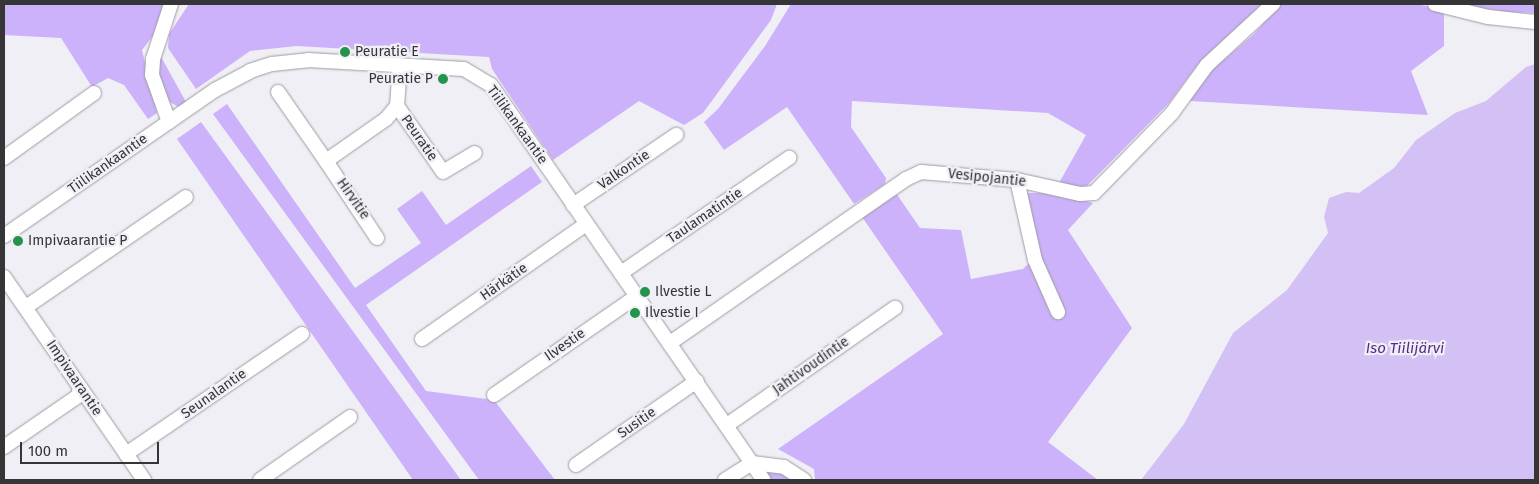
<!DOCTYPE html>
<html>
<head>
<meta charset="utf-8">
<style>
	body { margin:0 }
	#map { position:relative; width:1539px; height:484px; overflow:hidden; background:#f1eff6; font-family:"Fira Sans",sans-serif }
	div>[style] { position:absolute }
	.green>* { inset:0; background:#ccb2fb }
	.water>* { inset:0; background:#d3c1f5 }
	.roads { filter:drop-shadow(0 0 1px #9d9ba1) drop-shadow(0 0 1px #9d9ba1) }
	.minor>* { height:14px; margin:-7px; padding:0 7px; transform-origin:7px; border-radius:7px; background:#fff }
	.dots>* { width:14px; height:14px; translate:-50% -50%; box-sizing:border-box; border:2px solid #f1eff6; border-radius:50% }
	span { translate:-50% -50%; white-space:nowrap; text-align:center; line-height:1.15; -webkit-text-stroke:4.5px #f1eff6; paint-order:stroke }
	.poi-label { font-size:14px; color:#353437 }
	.left { translate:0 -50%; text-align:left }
	.right { translate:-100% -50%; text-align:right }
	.street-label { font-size:14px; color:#353437 }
	.water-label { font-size:15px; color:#572b8b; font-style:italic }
	.frame { position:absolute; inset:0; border:5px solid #353437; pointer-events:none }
	.scale { position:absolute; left:20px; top:442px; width:139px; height:22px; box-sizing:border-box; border:2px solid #353437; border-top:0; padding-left:6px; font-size:15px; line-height:18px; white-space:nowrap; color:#353437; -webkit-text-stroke:4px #f1eff6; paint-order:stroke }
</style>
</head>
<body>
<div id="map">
	<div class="green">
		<i style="clip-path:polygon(4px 4px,164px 4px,156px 32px,142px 50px,157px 113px,148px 119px,124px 85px,108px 78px,92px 87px,61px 38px,4px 35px)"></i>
		<i style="clip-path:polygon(189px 4px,777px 4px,771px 20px,703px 113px,684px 125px,639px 101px,553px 160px,492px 69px,489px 57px,297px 46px,250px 51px,196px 89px,168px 48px,169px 34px)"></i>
		<i style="clip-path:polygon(791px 4px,1262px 4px,1198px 64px,1169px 103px,1085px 188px,1059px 183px,1086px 135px,1048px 113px,852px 101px,851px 127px,886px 178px,885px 184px,854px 204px,787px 107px,724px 150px,704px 122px,718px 109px,765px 46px)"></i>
		<i style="clip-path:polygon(1281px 4px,1417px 4px,1444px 10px,1444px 46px,1411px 71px,1428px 115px,1190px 101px,1209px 72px,1253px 35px)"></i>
		<i style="clip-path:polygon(1453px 4px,1535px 4px,1535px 13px,1508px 12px)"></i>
		<i style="clip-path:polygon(160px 55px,186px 102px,179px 107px,166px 100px,155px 73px)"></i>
		<i style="clip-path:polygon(227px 104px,355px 288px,421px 243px,397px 209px,422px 191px,446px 225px,531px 166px,542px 182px,366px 305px,426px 391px,494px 400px,555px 480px,479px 480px,213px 114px)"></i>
		<i style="clip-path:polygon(201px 122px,461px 480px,413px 480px,177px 139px)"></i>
		<i style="clip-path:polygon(896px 193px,920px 228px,961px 230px,971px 279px,1023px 269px,1040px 252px,1024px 193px,1058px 193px,1093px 203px,1068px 230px,1132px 328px,1048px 442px,1098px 480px,815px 480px,814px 469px,778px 449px,943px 334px,862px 217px)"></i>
		<i style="clip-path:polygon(761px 466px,765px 466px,799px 480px,769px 480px)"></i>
	</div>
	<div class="water">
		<i style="clip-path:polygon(1535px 64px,1535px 480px,1141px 480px,1184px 424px,1233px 333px,1287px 290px,1328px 233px,1324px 217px,1329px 198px,1346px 192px,1359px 193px,1394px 168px,1416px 140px,1455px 113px,1486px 101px,1526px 67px)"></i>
	</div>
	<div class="roads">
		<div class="minor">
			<i style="left:1435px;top:4px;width:55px;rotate:13.8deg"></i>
			<i style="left:1488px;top:17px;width:47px;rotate:6.1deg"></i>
			<i style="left:400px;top:65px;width:41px;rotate:94.2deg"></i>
			<i style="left:397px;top:106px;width:80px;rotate:55.1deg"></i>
			<i style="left:443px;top:172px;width:37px;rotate:-31deg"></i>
			<i style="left:278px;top:92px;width:84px;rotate:55.2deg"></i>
			<i style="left:169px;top:122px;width:50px;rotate:-109.9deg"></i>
			<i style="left:152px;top:75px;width:16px;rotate:-86deg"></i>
			<i style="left:153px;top:59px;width:58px;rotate:-71.9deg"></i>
			<i style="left:4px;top:158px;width:111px;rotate:-35.8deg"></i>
			<i style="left:1017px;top:180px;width:82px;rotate:77.3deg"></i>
			<i style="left:1035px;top:260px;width:57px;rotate:66.1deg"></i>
			<i style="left:573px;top:205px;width:125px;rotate:-34.2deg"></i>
			<i style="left:4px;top:236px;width:257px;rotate:-34.7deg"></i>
			<i style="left:215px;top:90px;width:40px;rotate:-28deg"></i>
			<i style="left:250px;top:71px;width:23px;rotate:-18deg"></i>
			<i style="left:272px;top:64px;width:36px;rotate:-6deg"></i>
			<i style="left:308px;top:60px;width:156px;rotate:3.3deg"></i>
			<i style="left:464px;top:69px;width:31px;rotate:31deg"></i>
			<i style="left:491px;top:85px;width:480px;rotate:55.4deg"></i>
			<i style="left:377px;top:238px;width:92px;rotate:-123.5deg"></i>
			<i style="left:326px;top:161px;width:73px;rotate:-35deg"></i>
			<i style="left:386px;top:119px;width:17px;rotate:-50deg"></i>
			<i style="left:621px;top:273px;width:204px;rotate:-34.4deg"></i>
			<i style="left:4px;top:277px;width:247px;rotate:55.4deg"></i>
			<i style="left:26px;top:307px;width:194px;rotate:-34.5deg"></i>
			<i style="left:422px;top:339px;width:200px;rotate:-35deg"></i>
			<i style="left:670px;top:343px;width:287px;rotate:-34.8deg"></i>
			<i style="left:906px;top:179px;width:17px;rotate:-25deg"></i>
			<i style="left:921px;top:172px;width:96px;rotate:4.8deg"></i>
			<i style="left:1017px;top:180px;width:65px;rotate:12.5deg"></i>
			<i style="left:1080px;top:194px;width:14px;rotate:-4deg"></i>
			<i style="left:1094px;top:193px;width:112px;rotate:-45.7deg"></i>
			<i style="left:1172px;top:113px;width:59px;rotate:-53.9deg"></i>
			<i style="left:1207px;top:65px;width:90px;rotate:-42.7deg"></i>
			<i style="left:494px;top:395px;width:174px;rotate:-34.7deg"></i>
			<i style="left:727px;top:425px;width:205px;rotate:-34.9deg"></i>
			<i style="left:4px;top:447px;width:90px;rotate:-34.6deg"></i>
			<i style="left:78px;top:396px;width:9px;rotate:-77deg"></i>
			<i style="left:126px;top:454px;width:213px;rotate:-34.3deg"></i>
			<i style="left:752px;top:463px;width:32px;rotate:7deg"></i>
			<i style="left:784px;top:467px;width:24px;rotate:33deg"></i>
			<i style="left:576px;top:465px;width:147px;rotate:-34.8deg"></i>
			<i style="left:260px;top:480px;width:110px;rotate:-35deg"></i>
			<i style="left:725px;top:480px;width:32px;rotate:-32deg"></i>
		</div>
	</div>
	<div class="dots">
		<i style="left:345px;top:52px;background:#24934c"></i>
		<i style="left:443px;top:79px;background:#24934c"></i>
		<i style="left:18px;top:241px;background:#24934c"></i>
		<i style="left:645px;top:292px;background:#24934c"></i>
		<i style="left:635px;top:313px;background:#24934c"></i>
	</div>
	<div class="poi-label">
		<span class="left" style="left:355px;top:52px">Peuratie E</span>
		<span class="right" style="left:433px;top:79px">Peuratie P</span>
		<span class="left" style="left:28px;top:241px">Impivaarantie P</span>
		<span class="left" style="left:655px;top:292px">Ilvestie L</span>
		<span class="left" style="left:645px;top:313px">Ilvestie I</span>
	</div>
	<div class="street-label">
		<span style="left:517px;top:125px;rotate:54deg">Tiilikankaantie</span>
		<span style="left:419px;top:138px;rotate:55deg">Peuratie</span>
		<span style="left:108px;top:164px;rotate:-35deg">Tiilikankaantie</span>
		<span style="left:624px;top:170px;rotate:-34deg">Valkontie</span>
		<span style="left:987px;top:178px;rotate:6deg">Vesipojantie</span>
		<span style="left:353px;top:199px;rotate:55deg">Hirvitie</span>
		<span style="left:705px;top:216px;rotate:-34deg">Taulamatintie</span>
		<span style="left:504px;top:282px;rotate:-35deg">Härkätie</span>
		<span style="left:565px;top:345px;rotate:-35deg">Ilvestie</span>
		<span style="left:811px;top:366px;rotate:-35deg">Jahtivoudintie</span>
		<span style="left:74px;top:378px;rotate:56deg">Impivaarantie</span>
		<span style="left:214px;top:394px;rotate:-35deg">Seunalantie</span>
		<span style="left:637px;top:423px;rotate:-35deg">Susitie</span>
	</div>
	<div class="water-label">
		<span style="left:1405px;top:349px">Iso Tiilijärvi</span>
	</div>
	<div class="frame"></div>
	<div class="scale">100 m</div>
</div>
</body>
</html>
